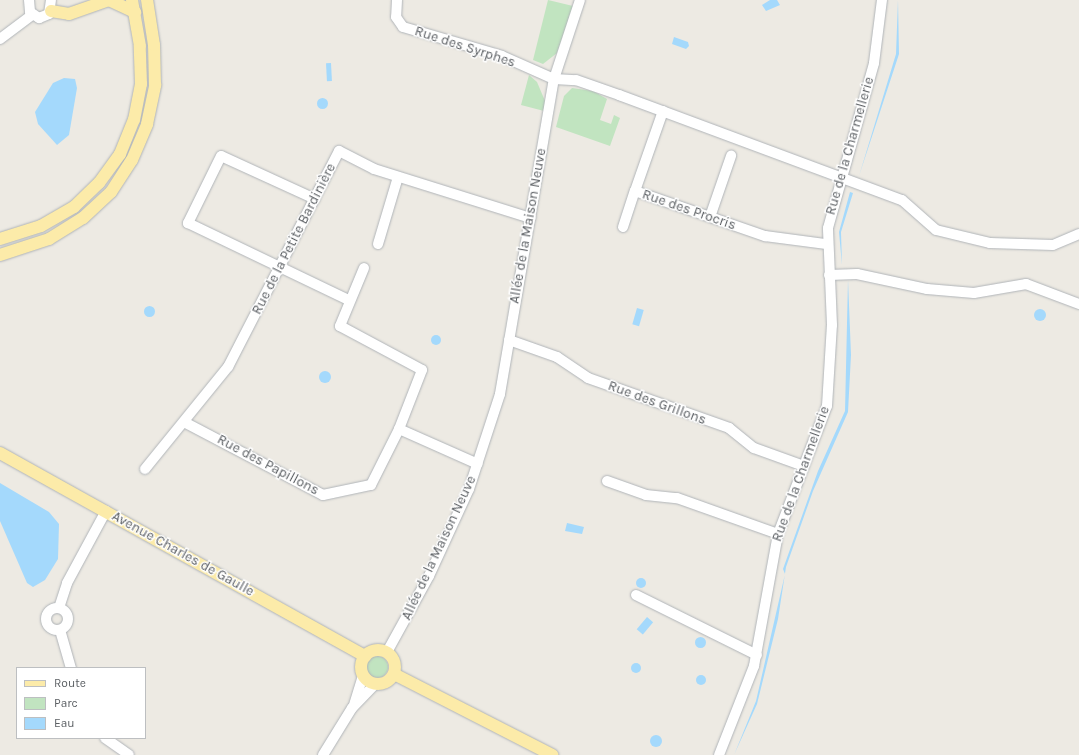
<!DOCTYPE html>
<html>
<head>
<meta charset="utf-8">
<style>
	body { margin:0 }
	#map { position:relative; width:1079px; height:755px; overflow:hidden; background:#edeae3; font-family:Karla,sans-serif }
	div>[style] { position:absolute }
	.green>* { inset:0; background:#c1e4c0 }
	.round { border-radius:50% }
	.water>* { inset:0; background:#a4d9fc; transform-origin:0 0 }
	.roads { filter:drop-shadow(0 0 1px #b0b4b8) drop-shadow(0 0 1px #b0b4b8) }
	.minor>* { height:10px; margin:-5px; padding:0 5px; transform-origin:5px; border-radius:5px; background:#fff }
	.minor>.ring { margin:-5px; padding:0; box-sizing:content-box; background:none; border:10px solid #fff; border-radius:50% }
	.major>* { height:12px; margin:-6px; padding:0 6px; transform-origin:6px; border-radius:6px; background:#fceba9 }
	.major>.ring { margin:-6px; padding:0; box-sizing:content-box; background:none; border:12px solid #fceba9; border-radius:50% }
	span { translate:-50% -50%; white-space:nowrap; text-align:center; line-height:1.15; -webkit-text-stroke:3px #fff; paint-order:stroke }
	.street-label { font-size:14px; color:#5b5f63 }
	.legend { position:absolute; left:16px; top:667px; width:130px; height:72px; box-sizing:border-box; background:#fff; border:1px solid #bdbfc1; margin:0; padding:5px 7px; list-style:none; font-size:12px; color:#5b5f63 }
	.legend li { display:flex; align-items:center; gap:8px; height:20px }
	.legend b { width:20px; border:1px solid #bdbfc1 }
</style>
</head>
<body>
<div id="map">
	<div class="green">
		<i style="clip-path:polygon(548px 0,573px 6px,557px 53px,543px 64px,533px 60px)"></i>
		<i style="clip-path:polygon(529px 75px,537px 82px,545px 101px,544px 111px,521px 105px)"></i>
		<i style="clip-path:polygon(572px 88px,593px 91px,607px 99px,600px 120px,611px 124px,614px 115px,620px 118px,610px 146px,556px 127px,564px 96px)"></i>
		<i class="round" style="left:366px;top:656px;width:22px;height:22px"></i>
	</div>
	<div class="water">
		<i style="clip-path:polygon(770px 0,777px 0,780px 5px,766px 11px,762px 5px)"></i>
		<i style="clip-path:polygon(898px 0,899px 54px,859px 176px,896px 54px)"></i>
		<i style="clip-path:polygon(674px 37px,688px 42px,689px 46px,686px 49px,672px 44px)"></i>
		<i style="left:331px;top:63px;width:18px;height:5px;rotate:87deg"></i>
		<i style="clip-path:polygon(64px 78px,75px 79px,77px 88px,69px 135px,57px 145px,38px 124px,35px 112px,53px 83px)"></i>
		<i class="round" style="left:316.5px;top:97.5px;width:11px;height:11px"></i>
		<i style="clip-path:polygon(850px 192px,853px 193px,841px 232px,842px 265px,839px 232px)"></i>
		<i style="clip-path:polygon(848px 280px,851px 355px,848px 412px,813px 491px,786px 567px,778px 619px,757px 704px,734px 755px,756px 701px,785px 574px,783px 569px,818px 471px,845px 411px)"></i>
		<i class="round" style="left:143.5px;top:305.5px;width:11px;height:11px"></i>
		<i style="left:637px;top:308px;width:7px;height:17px;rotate:16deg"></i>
		<i class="round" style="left:1034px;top:309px;width:12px;height:12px"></i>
		<i class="round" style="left:431px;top:335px;width:10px;height:10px"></i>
		<i class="round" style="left:319px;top:371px;width:12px;height:12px"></i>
		<i style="clip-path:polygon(0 483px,49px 512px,59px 524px,58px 559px,45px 580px,33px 587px,27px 583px,0 521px)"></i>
		<i style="clip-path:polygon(567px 523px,584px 527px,582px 534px,565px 531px)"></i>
		<i class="round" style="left:636px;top:578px;width:10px;height:10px"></i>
		<i style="left:647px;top:617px;width:8px;height:16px;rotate:40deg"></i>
		<i class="round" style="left:694.5px;top:636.5px;width:11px;height:11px"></i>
		<i class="round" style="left:631px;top:663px;width:10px;height:10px"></i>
		<i class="round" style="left:696px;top:675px;width:10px;height:10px"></i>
		<i class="round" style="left:650px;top:735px;width:12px;height:12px"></i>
	</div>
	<div class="roads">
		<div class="minor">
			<i style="left:29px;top:0;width:12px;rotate:85deg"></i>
			<i style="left:30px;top:12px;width:11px;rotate:34deg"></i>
			<i style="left:39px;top:18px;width:11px;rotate:-22deg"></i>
			<i style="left:49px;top:14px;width:14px;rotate:-82deg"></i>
			<i style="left:397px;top:0;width:17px;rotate:93deg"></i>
			<i style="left:396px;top:17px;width:12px;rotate:55deg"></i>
			<i style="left:403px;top:27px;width:103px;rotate:16.3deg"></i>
			<i style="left:502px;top:56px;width:57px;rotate:23.9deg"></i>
			<i style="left:554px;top:79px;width:22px;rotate:3deg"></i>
			<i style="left:576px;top:80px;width:46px;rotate:19.2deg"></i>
			<i style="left:619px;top:95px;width:302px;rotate:20.4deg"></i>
			<i style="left:902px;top:200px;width:45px;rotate:41.4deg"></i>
			<i style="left:936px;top:230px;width:56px;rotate:13.5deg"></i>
			<i style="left:990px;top:243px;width:63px;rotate:1.8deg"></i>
			<i style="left:1053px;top:245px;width:28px;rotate:-23deg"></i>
			<i style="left:0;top:39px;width:40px;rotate:-37deg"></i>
			<i style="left:663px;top:111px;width:85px;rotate:109.3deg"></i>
			<i style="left:635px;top:191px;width:138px;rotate:19.1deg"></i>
			<i style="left:765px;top:236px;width:62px;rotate:7.5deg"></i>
			<i style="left:315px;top:199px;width:103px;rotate:-155.4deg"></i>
			<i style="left:221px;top:156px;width:75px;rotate:116.2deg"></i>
			<i style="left:188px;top:223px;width:178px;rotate:25.6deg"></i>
			<i style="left:710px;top:217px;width:65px;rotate:-71deg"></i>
			<i style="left:623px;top:227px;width:38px;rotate:-72deg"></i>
			<i style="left:378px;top:244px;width:70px;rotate:-73.4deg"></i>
			<i style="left:364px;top:268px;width:63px;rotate:112.5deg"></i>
			<i style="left:340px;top:326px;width:93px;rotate:28.2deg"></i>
			<i style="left:422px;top:370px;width:63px;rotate:111.3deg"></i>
			<i style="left:829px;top:275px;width:28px;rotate:-2deg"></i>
			<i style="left:857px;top:274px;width:72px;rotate:12.1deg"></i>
			<i style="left:927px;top:289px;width:47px;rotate:4.9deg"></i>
			<i style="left:974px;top:293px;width:53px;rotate:-9.8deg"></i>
			<i style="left:1026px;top:284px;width:57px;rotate:20.7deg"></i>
			<i style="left:509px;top:340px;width:51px;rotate:19.5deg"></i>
			<i style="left:557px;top:357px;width:37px;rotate:34deg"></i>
			<i style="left:588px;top:378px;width:150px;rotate:19.5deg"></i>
			<i style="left:729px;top:428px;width:32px;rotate:39deg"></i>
			<i style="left:754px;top:448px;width:53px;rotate:19.8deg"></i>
			<i style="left:184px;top:422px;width:157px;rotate:27.7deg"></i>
			<i style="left:323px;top:495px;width:49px;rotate:-11.8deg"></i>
			<i style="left:371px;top:485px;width:63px;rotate:-63.4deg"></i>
			<i style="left:399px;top:429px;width:86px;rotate:23.9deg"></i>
			<i style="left:145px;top:469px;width:132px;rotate:-50.9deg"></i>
			<i style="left:228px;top:367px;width:243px;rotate:-62.8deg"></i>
			<i style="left:339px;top:151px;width:39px;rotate:27deg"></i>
			<i style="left:374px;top:169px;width:164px;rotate:17.4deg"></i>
			<i style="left:607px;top:481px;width:41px;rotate:19.7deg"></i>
			<i style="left:646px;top:495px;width:31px;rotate:6deg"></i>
			<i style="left:677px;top:498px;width:107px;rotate:19.6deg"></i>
			<i style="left:636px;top:595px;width:135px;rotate:26.4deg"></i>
			<i class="ring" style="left:46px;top:608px;width:12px;height:12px"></i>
			<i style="left:59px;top:608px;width:26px;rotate:-72deg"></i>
			<i style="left:67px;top:583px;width:82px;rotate:-61.6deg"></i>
			<i style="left:60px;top:630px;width:40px;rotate:74deg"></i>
			<i style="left:387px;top:652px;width:87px;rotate:-61.1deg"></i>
			<i style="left:429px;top:576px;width:96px;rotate:-65.3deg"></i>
			<i style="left:469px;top:489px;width:100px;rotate:-71.9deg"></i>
			<i style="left:500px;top:394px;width:320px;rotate:-80.3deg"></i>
			<i style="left:554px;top:79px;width:83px;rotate:-71.8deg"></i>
			<i style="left:354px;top:705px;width:31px;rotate:-73deg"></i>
			<i style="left:105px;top:738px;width:29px;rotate:35deg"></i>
			<i style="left:323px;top:755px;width:55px;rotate:-58.3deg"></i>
			<i style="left:352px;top:708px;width:33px;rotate:-46deg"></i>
			<i style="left:719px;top:755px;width:96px;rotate:-68.5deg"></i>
			<i style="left:754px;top:666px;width:134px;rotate:-79.7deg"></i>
			<i style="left:778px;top:534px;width:137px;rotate:-69.1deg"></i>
			<i style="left:827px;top:406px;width:81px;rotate:-86.5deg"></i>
			<i style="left:832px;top:325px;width:97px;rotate:-92.4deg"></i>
			<i style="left:828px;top:228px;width:171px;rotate:-74.4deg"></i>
			<i style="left:874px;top:63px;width:64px;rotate:-82.8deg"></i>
		</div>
		<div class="major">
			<i style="left:109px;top:0;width:29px;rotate:25deg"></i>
			<i style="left:51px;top:11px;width:18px;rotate:9deg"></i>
			<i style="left:69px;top:14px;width:42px;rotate:-19.3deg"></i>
			<i style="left:0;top:239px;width:43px;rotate:-17.6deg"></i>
			<i style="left:41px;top:226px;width:38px;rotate:-30deg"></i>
			<i style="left:74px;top:207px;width:35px;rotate:-44deg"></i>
			<i style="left:99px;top:183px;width:36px;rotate:-54deg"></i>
			<i style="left:120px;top:154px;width:37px;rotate:-68deg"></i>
			<i style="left:134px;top:120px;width:37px;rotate:-79deg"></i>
			<i style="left:141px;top:84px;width:38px;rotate:-92deg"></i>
			<i style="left:140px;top:46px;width:47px;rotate:-99.9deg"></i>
			<i style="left:0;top:255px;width:52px;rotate:-18.1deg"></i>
			<i style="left:49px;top:239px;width:40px;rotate:-32deg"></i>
			<i style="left:83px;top:218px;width:38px;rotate:-43deg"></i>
			<i style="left:111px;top:192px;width:38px;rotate:-57deg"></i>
			<i style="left:132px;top:160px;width:39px;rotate:-67deg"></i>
			<i style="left:147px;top:124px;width:40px;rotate:-78deg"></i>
			<i style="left:155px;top:85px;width:40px;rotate:-91.4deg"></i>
			<i style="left:154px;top:45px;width:46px;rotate:-98.8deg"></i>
			<i style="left:0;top:453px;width:418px;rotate:29.1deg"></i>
			<i class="ring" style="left:361px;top:650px;width:22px;height:22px"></i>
			<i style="left:394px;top:674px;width:178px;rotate:27.1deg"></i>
		</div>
	</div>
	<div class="street-label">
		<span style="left:465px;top:47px;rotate:18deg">Rue des Syrphes</span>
		<span style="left:850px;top:146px;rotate:-74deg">Rue de la Charmellerie</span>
		<span style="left:689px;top:210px;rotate:19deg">Rue des Procris</span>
		<span style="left:528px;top:226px;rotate:-80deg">Allée de la Maison Neuve</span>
		<span style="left:294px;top:239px;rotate:-63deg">Rue de la Petite Bardinière</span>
		<span style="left:657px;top:403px;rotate:20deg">Rue des Grillons</span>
		<span style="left:268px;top:465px;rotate:28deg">Rue des Papillons</span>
		<span style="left:801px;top:474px;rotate:-70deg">Rue de la Charmellerie</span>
		<span style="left:439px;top:548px;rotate:-65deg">Allée de la Maison Neuve</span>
		<span style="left:183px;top:554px;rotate:29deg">Avenue Charles de Gaulle</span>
	</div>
	<ul class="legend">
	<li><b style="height:5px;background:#fceba9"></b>Route</li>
	<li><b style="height:11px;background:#c1e4c0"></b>Parc</li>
	<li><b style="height:11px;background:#a4d9fc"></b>Eau</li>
	</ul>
</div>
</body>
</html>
